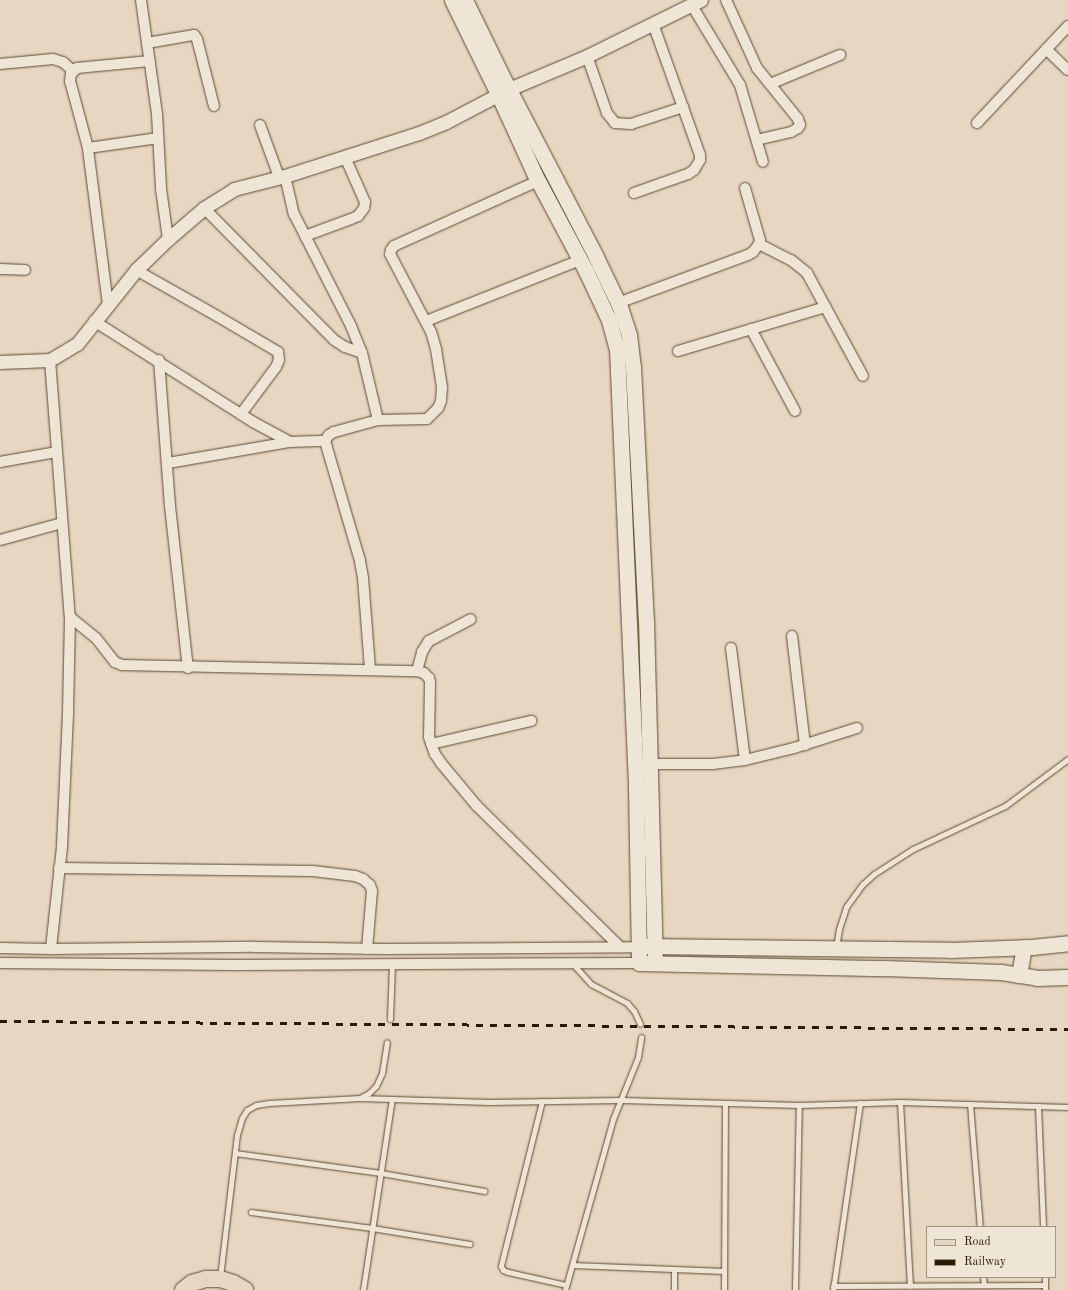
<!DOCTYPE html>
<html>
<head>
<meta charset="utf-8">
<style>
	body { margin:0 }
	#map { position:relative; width:1068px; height:1290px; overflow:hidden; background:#e7d7c0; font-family:"Old Standard TT",serif }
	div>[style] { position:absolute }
	.roads { filter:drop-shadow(0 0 1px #5b4933) drop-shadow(0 0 1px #5b4933) }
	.service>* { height:5px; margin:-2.5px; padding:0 2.5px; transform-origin:2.5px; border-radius:2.5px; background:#efe5d6 }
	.minor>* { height:10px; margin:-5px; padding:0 5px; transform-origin:5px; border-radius:5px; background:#efe5d6 }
	.tertiary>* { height:13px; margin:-6.5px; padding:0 6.5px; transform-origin:6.5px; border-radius:6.5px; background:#efe5d6 }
	.secondary>* { height:15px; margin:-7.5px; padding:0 7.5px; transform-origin:7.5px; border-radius:7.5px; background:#efe5d6 }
	.primary>* { height:16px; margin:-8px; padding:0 8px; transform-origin:8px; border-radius:8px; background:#e7d7c0 }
	.rail>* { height:3px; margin-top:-1.5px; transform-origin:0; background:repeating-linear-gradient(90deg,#2c1a04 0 7px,transparent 0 14px) }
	span { translate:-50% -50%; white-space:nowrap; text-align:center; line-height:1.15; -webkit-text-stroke:3px #efe5d6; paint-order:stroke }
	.legend { position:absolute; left:926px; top:1226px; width:130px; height:52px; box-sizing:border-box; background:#efe5d6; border:1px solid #a19482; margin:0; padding:5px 7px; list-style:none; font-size:12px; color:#2c1a04 }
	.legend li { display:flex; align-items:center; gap:8px; height:20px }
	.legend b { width:20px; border:1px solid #a19482 }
</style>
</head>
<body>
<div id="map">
	<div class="roads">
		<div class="service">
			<i style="left:836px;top:948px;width:19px;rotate:-81deg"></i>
			<i style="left:839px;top:929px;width:23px;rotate:-72deg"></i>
			<i style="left:846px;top:907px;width:29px;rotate:-54deg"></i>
			<i style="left:863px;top:884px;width:15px;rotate:-42deg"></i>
			<i style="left:874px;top:874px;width:46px;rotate:-32.7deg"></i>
			<i style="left:913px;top:849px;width:102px;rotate:-25.1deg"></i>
			<i style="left:1005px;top:806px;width:79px;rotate:-36.7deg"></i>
			<i style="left:573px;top:964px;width:27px;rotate:48deg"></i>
			<i style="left:591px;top:984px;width:41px;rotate:27.8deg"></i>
			<i style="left:627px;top:1003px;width:11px;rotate:49deg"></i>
			<i style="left:634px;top:1011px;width:14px;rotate:65deg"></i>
			<i style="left:390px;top:1019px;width:54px;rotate:-87.9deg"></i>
			<i style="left:360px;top:1098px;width:129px;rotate:1.8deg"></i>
			<i style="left:489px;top:1102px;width:132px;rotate:-0.9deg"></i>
			<i style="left:621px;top:1100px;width:178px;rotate:1.6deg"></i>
			<i style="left:799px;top:1105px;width:101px;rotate:-1.7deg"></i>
			<i style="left:900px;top:1102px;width:168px;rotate:1.7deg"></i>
			<i style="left:542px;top:1101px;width:170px;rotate:104deg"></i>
			<i style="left:501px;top:1266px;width:4px;rotate:63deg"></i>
			<i style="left:503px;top:1270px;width:5px;rotate:22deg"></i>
			<i style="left:508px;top:1272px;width:59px;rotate:12.6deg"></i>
			<i style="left:900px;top:1102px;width:184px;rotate:86.9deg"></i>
			<i style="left:970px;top:1104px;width:123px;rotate:85.4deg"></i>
			<i style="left:1038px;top:1106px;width:121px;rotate:87.6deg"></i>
			<i style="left:235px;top:1153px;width:147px;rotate:7.8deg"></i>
			<i style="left:381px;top:1173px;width:105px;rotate:9.9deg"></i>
			<i style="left:251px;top:1212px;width:122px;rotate:7.5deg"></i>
			<i style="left:372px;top:1228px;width:99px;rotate:9.3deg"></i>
			<i style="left:572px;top:1265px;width:152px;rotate:2.3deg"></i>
			<i style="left:220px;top:1277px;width:143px;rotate:-83.2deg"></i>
			<i style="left:237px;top:1135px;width:18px;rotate:-74deg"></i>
			<i style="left:242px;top:1118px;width:9px;rotate:-58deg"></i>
			<i style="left:247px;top:1110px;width:10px;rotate:-29deg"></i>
			<i style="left:256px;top:1105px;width:13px;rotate:-9deg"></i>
			<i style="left:269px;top:1103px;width:91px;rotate:-3.1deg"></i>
			<i style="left:360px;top:1098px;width:10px;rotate:-29deg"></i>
			<i style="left:369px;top:1093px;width:10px;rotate:-45deg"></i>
			<i style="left:376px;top:1086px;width:14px;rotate:-65deg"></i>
			<i style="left:382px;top:1073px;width:31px;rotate:-81deg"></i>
			<i style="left:983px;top:1277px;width:8px;rotate:83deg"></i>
			<i style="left:1045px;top:1277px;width:13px;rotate:90deg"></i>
			<i style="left:833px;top:1286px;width:212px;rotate:-0.3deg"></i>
			<i style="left:363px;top:1290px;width:193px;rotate:-81.4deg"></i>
			<i style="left:565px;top:1290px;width:178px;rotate:-74.3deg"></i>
			<i style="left:613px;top:1119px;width:67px;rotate:-68deg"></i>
			<i style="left:638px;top:1057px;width:20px;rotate:-81deg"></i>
			<i style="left:674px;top:1290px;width:21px;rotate:-90deg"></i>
			<i style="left:724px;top:1290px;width:187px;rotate:-89.7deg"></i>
			<i style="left:795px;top:1290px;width:185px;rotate:-88.8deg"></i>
			<i style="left:833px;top:1290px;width:189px;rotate:-81.8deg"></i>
		</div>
		<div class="minor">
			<i style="left:141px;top:0;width:115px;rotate:82deg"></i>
			<i style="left:157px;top:114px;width:75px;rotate:86.9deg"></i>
			<i style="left:161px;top:189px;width:50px;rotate:82deg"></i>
			<i style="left:726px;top:0;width:75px;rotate:65.5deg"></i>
			<i style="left:757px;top:68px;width:65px;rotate:51.2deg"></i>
			<i style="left:798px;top:119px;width:6px;rotate:72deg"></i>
			<i style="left:800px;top:125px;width:4px;rotate:124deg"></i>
			<i style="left:798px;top:128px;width:8px;rotate:150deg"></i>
			<i style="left:791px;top:132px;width:35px;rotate:167deg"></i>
			<i style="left:691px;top:4px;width:95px;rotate:58.8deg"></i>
			<i style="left:740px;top:85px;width:80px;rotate:73.4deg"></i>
			<i style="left:147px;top:43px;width:48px;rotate:-9.7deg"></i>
			<i style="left:194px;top:35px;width:5px;rotate:53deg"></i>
			<i style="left:197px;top:39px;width:69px;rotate:75.8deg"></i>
			<i style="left:1046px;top:49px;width:30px;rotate:44deg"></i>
			<i style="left:587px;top:56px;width:60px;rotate:70.7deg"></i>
			<i style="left:607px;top:113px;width:13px;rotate:51deg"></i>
			<i style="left:615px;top:123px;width:16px;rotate:4deg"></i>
			<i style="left:631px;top:124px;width:55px;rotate:-18.1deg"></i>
			<i style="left:0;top:64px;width:53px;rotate:-5.4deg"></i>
			<i style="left:53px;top:59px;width:10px;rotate:17deg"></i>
			<i style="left:63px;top:62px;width:13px;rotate:42deg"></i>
			<i style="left:770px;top:84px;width:76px;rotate:-22.5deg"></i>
			<i style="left:977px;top:123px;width:133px;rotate:-46.8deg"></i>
			<i style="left:260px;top:125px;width:55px;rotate:69.9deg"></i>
			<i style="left:88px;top:148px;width:71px;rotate:-8.1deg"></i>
			<i style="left:285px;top:176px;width:39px;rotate:77deg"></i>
			<i style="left:294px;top:214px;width:126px;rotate:63deg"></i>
			<i style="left:351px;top:326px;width:29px;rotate:68deg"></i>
			<i style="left:362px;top:353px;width:69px;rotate:76.6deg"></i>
			<i style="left:378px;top:420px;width:46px;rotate:164.7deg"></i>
			<i style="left:334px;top:432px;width:6px;rotate:149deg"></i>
			<i style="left:329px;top:435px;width:7px;rotate:124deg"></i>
			<i style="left:325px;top:441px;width:125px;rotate:73.7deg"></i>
			<i style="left:360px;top:561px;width:17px;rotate:80deg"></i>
			<i style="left:363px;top:578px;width:92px;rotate:85.6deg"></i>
			<i style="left:634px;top:193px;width:57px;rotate:-19.4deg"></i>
			<i style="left:688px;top:174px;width:7px;rotate:-34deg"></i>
			<i style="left:694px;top:170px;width:12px;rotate:-59deg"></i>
			<i style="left:700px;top:160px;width:5px;rotate:-90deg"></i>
			<i style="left:700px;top:155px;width:139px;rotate:-109.7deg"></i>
			<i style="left:204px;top:208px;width:185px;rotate:45.4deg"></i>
			<i style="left:334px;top:340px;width:13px;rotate:32deg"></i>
			<i style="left:345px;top:347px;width:18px;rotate:19deg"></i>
			<i style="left:305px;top:236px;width:49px;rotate:-20.3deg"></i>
			<i style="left:351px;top:219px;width:8px;rotate:-23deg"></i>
			<i style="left:358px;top:216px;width:10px;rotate:-53deg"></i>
			<i style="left:364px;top:208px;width:6px;rotate:-81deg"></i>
			<i style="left:365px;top:202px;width:49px;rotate:-114deg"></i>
			<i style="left:759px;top:244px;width:36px;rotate:27deg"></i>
			<i style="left:791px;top:260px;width:21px;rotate:39deg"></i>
			<i style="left:807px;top:273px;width:117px;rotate:61.5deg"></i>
			<i style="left:0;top:269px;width:25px;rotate:2deg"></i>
			<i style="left:136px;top:270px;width:93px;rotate:29.6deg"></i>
			<i style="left:217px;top:316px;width:71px;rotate:30.5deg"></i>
			<i style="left:278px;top:352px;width:8px;rotate:83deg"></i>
			<i style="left:279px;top:360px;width:8px;rotate:113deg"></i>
			<i style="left:276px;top:367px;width:59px;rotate:126.7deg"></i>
			<i style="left:618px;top:303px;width:139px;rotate:-20.3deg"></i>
			<i style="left:748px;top:255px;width:6px;rotate:-31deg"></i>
			<i style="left:753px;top:252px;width:10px;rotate:-53deg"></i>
			<i style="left:759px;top:244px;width:4px;rotate:-76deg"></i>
			<i style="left:760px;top:240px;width:54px;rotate:-106.1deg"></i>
			<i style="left:108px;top:305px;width:158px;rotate:-97.3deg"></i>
			<i style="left:88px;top:148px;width:69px;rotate:-105deg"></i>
			<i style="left:70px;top:81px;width:7px;rotate:-82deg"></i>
			<i style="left:71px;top:74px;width:8px;rotate:-45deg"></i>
			<i style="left:77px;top:68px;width:73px;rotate:-5.5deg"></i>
			<i style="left:94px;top:321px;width:188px;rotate:32.4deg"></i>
			<i style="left:253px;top:422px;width:42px;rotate:28.4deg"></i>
			<i style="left:290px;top:442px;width:35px;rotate:-2deg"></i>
			<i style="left:426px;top:321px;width:166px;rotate:-21.6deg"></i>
			<i style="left:751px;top:329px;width:93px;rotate:61.8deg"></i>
			<i style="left:678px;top:351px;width:154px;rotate:-16.6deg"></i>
			<i style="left:50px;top:360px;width:258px;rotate:85.6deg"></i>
			<i style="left:70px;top:617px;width:97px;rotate:91.2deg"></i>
			<i style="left:68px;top:714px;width:133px;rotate:92.6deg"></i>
			<i style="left:62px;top:847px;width:103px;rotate:96.2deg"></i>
			<i style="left:159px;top:360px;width:146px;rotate:85.7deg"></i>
			<i style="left:170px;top:506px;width:163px;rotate:83.7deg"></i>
			<i style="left:378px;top:420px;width:49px;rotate:-1.2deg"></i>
			<i style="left:427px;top:419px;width:16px;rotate:-45deg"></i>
			<i style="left:438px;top:408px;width:8px;rotate:-67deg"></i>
			<i style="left:441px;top:401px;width:14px;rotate:-86deg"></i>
			<i style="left:442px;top:387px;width:38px;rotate:-99deg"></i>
			<i style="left:436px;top:349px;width:18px;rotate:-106deg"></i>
			<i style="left:431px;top:332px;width:88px;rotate:-117.7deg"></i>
			<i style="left:390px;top:254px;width:4px;rotate:-76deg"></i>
			<i style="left:391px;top:250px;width:5px;rotate:-53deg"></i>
			<i style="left:394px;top:246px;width:158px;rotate:-24.3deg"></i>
			<i style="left:0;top:462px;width:58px;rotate:-10deg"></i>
			<i style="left:168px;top:463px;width:124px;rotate:-9.8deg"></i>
			<i style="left:0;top:540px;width:64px;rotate:-15.3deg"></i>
			<i style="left:70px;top:617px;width:33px;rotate:39deg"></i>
			<i style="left:96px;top:638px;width:31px;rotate:52deg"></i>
			<i style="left:115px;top:662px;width:8px;rotate:23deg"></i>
			<i style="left:122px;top:665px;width:295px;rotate:1.2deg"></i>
			<i style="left:417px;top:671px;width:7px;rotate:16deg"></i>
			<i style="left:424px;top:673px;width:7px;rotate:45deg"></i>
			<i style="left:429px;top:678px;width:4px;rotate:76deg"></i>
			<i style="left:430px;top:682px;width:55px;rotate:91deg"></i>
			<i style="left:429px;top:737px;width:18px;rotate:71deg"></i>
			<i style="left:435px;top:754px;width:11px;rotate:56deg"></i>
			<i style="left:441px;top:763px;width:56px;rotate:50.1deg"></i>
			<i style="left:477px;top:806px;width:201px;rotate:44.6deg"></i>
			<i style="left:792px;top:636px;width:110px;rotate:83.2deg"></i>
			<i style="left:731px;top:648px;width:113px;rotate:82.9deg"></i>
			<i style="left:417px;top:671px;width:20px;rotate:-75deg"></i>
			<i style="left:422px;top:652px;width:13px;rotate:-58deg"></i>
			<i style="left:429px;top:641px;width:47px;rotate:-27.6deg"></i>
			<i style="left:431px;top:744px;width:103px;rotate:-13deg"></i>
			<i style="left:650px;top:764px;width:63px"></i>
			<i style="left:713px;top:764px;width:32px;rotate:-7deg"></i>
			<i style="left:745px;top:760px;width:50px;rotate:-13.8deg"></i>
			<i style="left:794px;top:748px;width:66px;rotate:-17.6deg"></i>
			<i style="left:59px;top:868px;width:254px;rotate:0.7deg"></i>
			<i style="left:313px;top:871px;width:42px;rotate:6.8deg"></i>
			<i style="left:355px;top:876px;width:9px;rotate:21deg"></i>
			<i style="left:363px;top:879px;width:9px;rotate:41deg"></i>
			<i style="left:370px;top:885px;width:6px;rotate:72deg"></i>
			<i style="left:372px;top:891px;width:58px;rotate:94.9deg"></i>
			<i style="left:0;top:948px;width:51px;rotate:1.1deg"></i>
			<i style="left:51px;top:949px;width:204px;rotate:-0.6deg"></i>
			<i style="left:255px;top:947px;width:129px;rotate:0.9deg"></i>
			<i style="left:384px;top:949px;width:255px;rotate:-0.4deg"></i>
			<i style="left:0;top:963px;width:236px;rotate:0.5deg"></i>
			<i style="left:236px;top:965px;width:403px;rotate:-0.3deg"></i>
		</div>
		<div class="tertiary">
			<i style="left:0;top:362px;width:50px;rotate:-2.3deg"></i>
			<i style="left:50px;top:360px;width:31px;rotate:-31deg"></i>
			<i style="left:77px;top:344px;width:95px;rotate:-51.4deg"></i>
			<i style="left:136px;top:270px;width:45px;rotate:-44.1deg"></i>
			<i style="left:168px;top:239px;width:48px;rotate:-40.7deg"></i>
			<i style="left:204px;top:208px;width:36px;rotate:-32deg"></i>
			<i style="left:234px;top:189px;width:53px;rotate:-14.3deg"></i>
			<i style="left:285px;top:176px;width:141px;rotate:-17.8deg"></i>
			<i style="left:419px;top:133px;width:29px;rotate:-22deg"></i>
			<i style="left:446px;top:122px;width:71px;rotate:-27.6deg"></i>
			<i style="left:509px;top:89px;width:85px;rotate:-22.9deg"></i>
			<i style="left:587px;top:56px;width:127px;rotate:-26.2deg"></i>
		</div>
		<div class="secondary">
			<i style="left:452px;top:0;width:105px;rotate:63.9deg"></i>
			<i style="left:498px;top:94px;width:89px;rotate:65.4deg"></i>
			<i style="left:535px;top:175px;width:109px;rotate:62deg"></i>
			<i style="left:586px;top:271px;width:54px;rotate:64.9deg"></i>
			<i style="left:609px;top:320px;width:30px;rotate:75deg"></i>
			<i style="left:617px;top:349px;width:438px;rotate:87.5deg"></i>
			<i style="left:636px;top:787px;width:176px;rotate:89deg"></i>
			<i style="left:639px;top:963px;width:245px;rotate:1.2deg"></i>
			<i style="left:884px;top:968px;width:117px;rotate:2deg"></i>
			<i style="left:1001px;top:972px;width:36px;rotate:9deg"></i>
			<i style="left:1037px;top:978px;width:31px;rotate:-2deg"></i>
			<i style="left:465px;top:0;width:89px;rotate:64deg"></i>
			<i style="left:504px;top:80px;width:199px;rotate:62.5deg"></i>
			<i style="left:596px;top:257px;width:55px;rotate:64.4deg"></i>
			<i style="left:620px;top:307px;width:29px;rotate:72deg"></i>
			<i style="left:629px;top:335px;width:32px;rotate:83deg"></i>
			<i style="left:633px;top:367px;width:253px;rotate:87.1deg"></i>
			<i style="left:646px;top:620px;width:343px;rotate:88.5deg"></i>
			<i style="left:644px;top:946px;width:306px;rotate:0.7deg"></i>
			<i style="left:950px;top:950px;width:82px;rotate:-2.1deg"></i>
			<i style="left:1032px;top:947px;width:36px;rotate:-6deg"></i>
			<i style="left:1019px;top:975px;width:28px;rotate:-80deg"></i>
		</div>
		<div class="primary">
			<i style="left:183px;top:1290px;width:11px;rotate:-38deg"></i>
			<i style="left:192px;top:1283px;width:15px;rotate:-16deg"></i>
			<i style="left:206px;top:1279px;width:14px"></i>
			<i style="left:220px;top:1279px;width:14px;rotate:17deg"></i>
			<i style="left:233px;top:1283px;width:14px;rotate:30deg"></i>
		</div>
	</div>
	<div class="rail">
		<i style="left:0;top:1021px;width:1068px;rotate:0.43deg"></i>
	</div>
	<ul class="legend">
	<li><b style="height:5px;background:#e7d7c0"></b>Road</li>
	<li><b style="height:5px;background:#2c1a04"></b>Railway</li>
	</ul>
</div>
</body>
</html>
